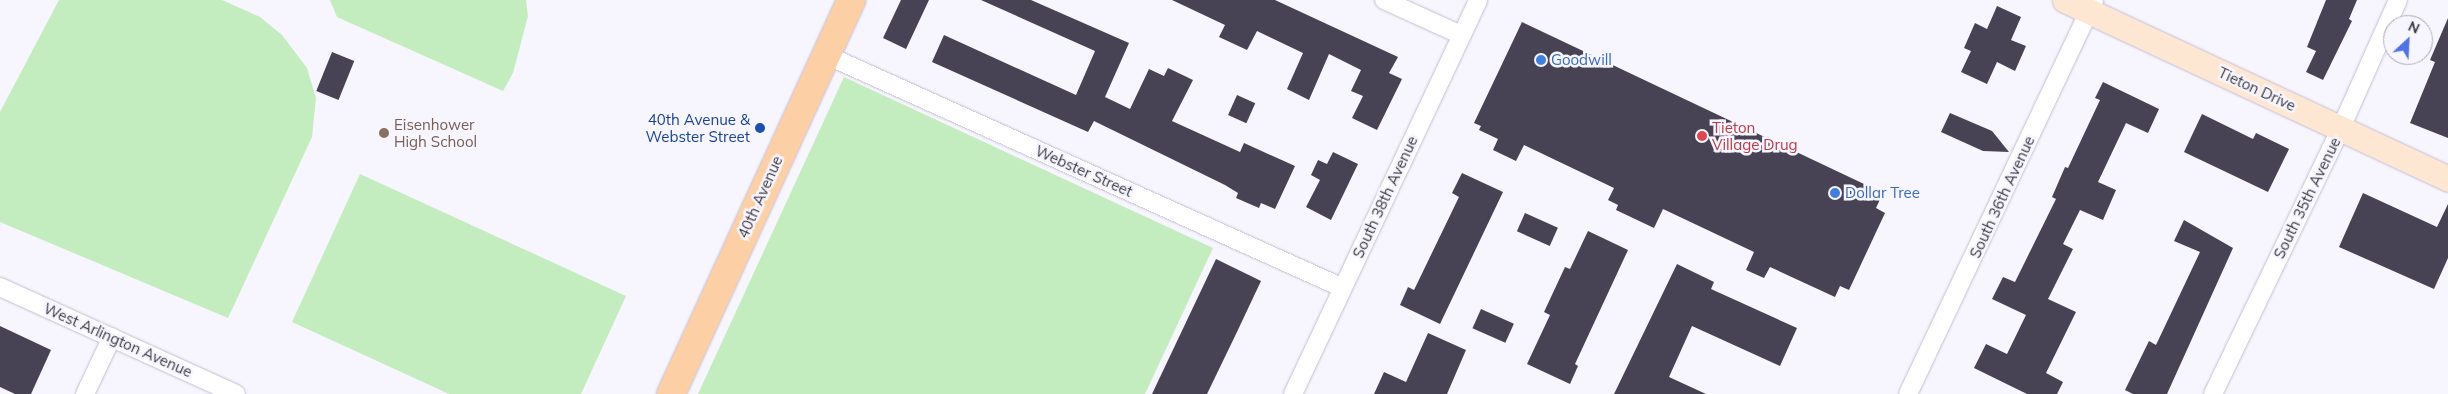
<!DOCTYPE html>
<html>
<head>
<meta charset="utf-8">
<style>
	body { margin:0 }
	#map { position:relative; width:2448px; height:394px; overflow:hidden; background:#f7f5fd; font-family:Mulish,sans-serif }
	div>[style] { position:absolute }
	.green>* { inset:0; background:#c4edbf }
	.building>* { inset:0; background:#484354; transform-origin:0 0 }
	.roads { filter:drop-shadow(0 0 1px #c3bed2) drop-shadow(0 0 1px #c3bed2) }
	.minor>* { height:18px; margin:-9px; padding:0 9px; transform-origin:9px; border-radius:9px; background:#fff }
	.secondary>* { height:25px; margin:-12.5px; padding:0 12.5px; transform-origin:12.5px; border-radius:12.5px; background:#fee7d2 }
	.primary>* { height:28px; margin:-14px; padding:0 14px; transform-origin:14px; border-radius:14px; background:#fdcfa4 }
	.dots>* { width:14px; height:14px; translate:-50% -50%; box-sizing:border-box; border:2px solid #f7f5fd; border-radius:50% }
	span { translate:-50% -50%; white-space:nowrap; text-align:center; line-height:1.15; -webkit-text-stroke:5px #f7f5fd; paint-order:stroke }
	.shop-label { font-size:15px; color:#366cbe }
	.left { translate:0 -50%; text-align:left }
	.street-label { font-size:15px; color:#3c3a42 }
	.transit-label { font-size:15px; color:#164399 }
	.right { translate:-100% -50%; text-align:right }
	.education-label { font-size:15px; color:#785e54 }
	.health-label { font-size:15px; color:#be3a42 }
	.north { position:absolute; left:2383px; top:15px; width:50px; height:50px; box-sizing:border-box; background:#f7f5fd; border:1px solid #acaab2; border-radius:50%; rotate:25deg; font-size:14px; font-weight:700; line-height:20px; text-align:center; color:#3c3a42 }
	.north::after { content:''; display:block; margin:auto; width:18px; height:22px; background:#5171e6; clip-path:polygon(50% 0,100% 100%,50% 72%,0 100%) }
</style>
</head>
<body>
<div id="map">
	<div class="green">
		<i style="clip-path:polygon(59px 0,222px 0,260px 17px,282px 35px,307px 68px,316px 98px,312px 137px,228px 318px,0 222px,0 112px)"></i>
		<i style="clip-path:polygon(330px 0,526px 0,528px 16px,513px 73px,503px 91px,337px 17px)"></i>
		<i style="clip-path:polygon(844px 77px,1213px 248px,1145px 394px,698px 394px)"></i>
		<i style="clip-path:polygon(360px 174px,626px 296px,581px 394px,449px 394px,292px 322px)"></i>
	</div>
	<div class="building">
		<i style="clip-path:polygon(901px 0,929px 0,906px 49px,883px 38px)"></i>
		<i style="clip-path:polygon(981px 0,1031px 0,1129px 43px,1105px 97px,1130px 109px,1149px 69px,1164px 76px,1168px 68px,1193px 80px,1172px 121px,1240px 152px,1244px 143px,1295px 166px,1275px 209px,1261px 203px,1259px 208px,1236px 198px,1238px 193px,1225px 185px,1094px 121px,1088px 132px,932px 62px,944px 35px,1076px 95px,1095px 51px)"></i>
		<i style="clip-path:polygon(1172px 0,1275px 0,1398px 57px,1389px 73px,1402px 79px,1377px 130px,1352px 118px,1363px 96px,1351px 91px,1361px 70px,1329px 54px,1309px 100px,1287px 89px,1303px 53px,1257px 31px,1247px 50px,1219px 37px,1225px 25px)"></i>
		<i style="clip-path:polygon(2326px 0,2357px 0,2349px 19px,2352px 21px,2323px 80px,2306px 72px,2316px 51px,2307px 47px)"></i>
		<i style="clip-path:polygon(1997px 6px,2021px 17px,2011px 40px,2026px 46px,2015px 71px,1997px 62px,1987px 84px,1961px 72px,1971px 51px,1964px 48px,1975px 23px,1987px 29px)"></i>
		<i style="clip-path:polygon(2448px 18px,2448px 138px,2410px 123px,2435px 62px,2430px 60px)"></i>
		<i style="clip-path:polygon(1522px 22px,1883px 193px,1876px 208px,1885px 213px,1849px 290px,1840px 286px,1835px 297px,1770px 267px,1764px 278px,1746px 270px,1754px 252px,1663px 209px,1654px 228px,1616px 210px,1618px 205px,1608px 200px,1614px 188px,1524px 145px,1516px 161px,1493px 150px,1498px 139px,1479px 130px,1481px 126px,1474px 123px)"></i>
		<i style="left:332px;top:52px;width:24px;height:42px;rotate:22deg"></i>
		<i style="clip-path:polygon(2103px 82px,2159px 109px,2148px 133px,2126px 123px,2098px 182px,2116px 190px,2103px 220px,2080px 210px,2063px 244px,2073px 249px,2048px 299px,2076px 312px,2046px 373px,2063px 382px,2057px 394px,2027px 394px,1974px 368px,1986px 344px,2007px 354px,2026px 315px,1992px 299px,2003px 277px,2015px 282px,2056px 199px,2052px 197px,2065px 167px,2068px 168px,2100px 100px,2095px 98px)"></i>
		<i style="left:1237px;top:95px;width:20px;height:22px;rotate:24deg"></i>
		<i style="clip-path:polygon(1950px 113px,1992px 131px,2009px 152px,1983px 151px,1941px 132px)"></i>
		<i style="clip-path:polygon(2202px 114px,2253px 139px,2256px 133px,2289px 149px,2268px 192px,2184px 152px)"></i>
		<i style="clip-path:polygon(1333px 152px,1358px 164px,1331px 220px,1306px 207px,1320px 180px,1311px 175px,1318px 160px,1327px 164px)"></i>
		<i style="clip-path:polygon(1462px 173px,1503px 192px,1440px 324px,1400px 305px,1408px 287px,1414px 290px,1459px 197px,1452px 193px)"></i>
		<i style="clip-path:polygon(2363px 193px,2437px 227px,2448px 204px,2448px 258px,2434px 289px,2339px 247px)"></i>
		<i style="left:1525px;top:213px;width:36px;height:20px;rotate:24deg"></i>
		<i style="clip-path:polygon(2184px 220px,2233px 248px,2167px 394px,2133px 394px,2125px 390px,2149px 341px,2156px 345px,2200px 252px,2174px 241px)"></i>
		<i style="clip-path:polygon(1588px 231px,1628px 250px,1575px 364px,1578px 366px,1570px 384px,1527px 364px,1550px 315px,1544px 312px,1565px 267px,1570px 269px)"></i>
		<i style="clip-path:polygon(1216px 259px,1261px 281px,1236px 334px,1207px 394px,1152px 394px)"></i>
		<i style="clip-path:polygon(1677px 264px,1714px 282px,1711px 289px,1797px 328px,1780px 366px,1692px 326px,1669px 377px,1706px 394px,1614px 394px)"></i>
		<i style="left:1481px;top:309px;width:36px;height:21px;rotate:24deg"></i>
		<i style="clip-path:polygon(0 326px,51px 350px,31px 394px,15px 394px,0 387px)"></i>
		<i style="clip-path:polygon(1428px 333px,1466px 350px,1447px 394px,1374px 394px,1384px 372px,1406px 382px)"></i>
	</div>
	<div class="roads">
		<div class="minor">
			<i style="left:1384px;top:0;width:85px;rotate:24.4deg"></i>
			<i style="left:824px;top:54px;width:569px;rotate:24.27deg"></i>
			<i style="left:0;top:287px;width:259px;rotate:24.4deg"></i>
			<i style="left:85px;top:394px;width:63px;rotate:-64.7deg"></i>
			<i style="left:1293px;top:394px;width:435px;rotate:-64.8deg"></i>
			<i style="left:1908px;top:394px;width:436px;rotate:-64.7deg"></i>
			<i style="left:2213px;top:394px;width:295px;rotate:-64.3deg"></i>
			<i style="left:2341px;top:128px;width:140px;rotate:-66deg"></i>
		</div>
		<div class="secondary">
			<i style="left:2065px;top:0;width:423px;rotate:25deg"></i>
		</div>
		<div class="primary">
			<i style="left:671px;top:394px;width:433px;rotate:-65.4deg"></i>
		</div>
	</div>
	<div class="dots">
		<i style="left:1541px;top:60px;background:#3f7fe0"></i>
		<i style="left:760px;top:128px;background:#1a4fb4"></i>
		<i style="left:384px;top:133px;background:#8d6e63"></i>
		<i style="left:1702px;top:136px;background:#e0444e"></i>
		<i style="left:1835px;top:193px;background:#3f7fe0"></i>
	</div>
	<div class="shop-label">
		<span class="left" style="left:1551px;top:60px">Goodwill</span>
		<span class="left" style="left:1845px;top:193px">Dollar Tree</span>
	</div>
	<div class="street-label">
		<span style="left:2257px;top:89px;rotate:25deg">Tieton Drive</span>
		<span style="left:1084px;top:171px;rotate:24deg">Webster Street</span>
		<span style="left:760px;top:197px;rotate:-66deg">40th Avenue</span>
		<span style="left:1385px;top:197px;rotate:-65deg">South 38th Avenue</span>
		<span style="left:2002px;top:197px;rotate:-65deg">South 36th Avenue</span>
		<span style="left:2307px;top:198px;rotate:-64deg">South 35th Avenue</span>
		<span style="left:118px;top:340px;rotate:24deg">West Arlington Avenue</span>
	</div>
	<div class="transit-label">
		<span class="right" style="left:750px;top:128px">40th Avenue &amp;<br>Webster Street</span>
	</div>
	<div class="education-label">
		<span class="left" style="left:394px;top:133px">Eisenhower<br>High School</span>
	</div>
	<div class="health-label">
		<span class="left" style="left:1712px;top:136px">Tieton<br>Village Drug</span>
	</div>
	<div class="north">N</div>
</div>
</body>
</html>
